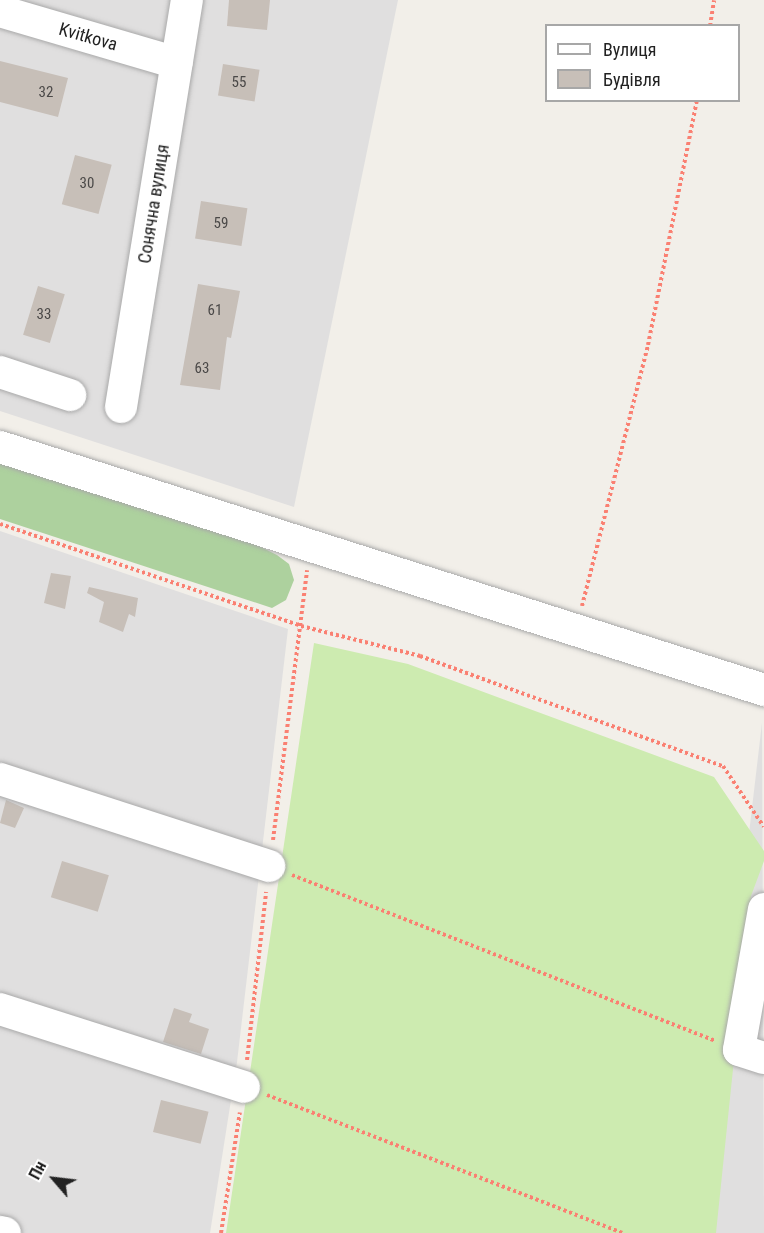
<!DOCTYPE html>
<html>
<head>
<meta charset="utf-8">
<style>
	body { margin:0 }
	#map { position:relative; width:764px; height:1233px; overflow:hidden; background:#f2efe9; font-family:"Roboto Condensed",sans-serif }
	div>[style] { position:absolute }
	.residential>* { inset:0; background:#e0dfdf }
	.grass>* { inset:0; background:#cdebb0 }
	.forest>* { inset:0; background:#add19e }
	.building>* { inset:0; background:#c7bfb8; transform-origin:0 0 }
	.path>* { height:4px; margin-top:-2px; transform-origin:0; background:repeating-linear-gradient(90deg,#fa8072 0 3px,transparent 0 6px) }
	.roads { filter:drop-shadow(0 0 2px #a9a9a9) drop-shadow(0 0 2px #a9a9a9) }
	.minor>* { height:32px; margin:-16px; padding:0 16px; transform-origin:16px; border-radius:16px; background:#fff }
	span { translate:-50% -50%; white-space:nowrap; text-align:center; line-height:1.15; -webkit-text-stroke:4.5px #fff; paint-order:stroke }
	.number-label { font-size:15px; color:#4b4948 }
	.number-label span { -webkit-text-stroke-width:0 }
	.street-label { font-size:18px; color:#222 }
	.legend { position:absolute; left:545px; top:24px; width:195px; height:78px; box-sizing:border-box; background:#fff; border:2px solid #a7a7a7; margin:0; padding:8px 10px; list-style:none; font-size:18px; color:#222 }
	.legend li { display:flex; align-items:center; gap:12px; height:30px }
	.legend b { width:30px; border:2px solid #a7a7a7 }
	.north { position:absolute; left:24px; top:1149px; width:60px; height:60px; -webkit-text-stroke:4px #fff; paint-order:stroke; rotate:298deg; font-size:16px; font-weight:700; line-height:24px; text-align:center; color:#222 }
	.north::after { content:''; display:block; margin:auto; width:21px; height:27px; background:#222; clip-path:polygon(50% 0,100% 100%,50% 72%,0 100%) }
</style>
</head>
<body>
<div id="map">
	<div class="residential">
		<i style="clip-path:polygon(0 0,398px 0,294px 507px,0 411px)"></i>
		<i style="clip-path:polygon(0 531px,288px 629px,237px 1062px,210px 1233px,0 1233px)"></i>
		<i style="clip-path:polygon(762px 723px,764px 1233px,702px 1233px)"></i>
	</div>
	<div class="grass">
		<i style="clip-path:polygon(314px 643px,408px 664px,714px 777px,764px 851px,764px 861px,751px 896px,716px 1233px,226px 1233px)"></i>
	</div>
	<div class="forest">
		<i style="clip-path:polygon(0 460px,245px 539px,277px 555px,289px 564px,294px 580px,286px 600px,272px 608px,0 519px)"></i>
	</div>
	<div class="building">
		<i style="clip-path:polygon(229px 0,270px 0,267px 30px,227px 26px)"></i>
		<i style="clip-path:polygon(0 61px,68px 78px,58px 117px,0 102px)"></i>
		<i style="left:223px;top:64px;width:37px;height:32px;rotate:9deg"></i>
		<i style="left:75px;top:155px;width:38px;height:51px;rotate:15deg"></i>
		<i style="left:201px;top:201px;width:47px;height:38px;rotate:9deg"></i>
		<i style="clip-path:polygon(198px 284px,240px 291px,231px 338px,227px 337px,220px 390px,180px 385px)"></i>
		<i style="left:38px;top:286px;width:28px;height:51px;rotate:17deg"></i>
		<i style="clip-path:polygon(51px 573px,71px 576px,65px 609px,44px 603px)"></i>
		<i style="clip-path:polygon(89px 587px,138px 598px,135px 617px,129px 614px,123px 632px,99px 622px,104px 602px,87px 593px)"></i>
		<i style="clip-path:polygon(6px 800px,24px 808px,15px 828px,0 823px)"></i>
		<i style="left:62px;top:861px;width:49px;height:38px;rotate:17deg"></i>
		<i style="clip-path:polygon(174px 1008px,192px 1014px,189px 1022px,209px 1029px,201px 1054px,163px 1042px)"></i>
		<i style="left:161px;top:1100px;width:49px;height:33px;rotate:14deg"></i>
	</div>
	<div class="path">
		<i style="left:710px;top:26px;width:26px;rotate:-81deg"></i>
		<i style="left:0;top:524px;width:318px;rotate:18.7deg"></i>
		<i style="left:301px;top:626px;width:123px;rotate:14.1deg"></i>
		<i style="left:420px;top:656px;width:322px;rotate:20deg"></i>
		<i style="left:723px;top:766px;width:73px;rotate:56.1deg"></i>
		<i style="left:582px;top:606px;width:269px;rotate:-75.8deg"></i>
		<i style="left:648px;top:345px;width:250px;rotate:-78.7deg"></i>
		<i style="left:273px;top:840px;width:272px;rotate:-82.8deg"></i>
		<i style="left:292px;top:875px;width:454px;rotate:21.4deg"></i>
		<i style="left:247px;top:1060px;width:169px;rotate:-83.5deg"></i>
		<i style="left:267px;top:1095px;width:381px;rotate:21.2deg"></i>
		<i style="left:221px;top:1233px;width:122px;rotate:-81.1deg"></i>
	</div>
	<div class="roads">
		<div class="minor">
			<i style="left:0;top:11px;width:184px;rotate:16.4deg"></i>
			<i style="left:0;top:372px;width:74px;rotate:18.2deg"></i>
			<i style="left:121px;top:407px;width:412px;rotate:-80.8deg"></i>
			<i style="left:0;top:447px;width:802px;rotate:17.64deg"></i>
			<i style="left:0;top:779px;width:283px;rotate:17.9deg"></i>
			<i style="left:764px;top:909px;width:143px;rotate:100.1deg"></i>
			<i style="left:739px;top:1050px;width:26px;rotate:18deg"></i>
			<i style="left:0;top:1009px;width:256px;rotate:17.7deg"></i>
			<i style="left:0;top:1232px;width:5px;rotate:11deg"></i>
		</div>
	</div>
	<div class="number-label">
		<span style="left:239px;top:83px">55</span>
		<span style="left:46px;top:93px">32</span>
		<span style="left:87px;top:184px">30</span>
		<span style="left:221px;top:224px">59</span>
		<span style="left:215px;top:311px">61</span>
		<span style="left:44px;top:315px">33</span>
		<span style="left:202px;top:369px">63</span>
	</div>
	<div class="street-label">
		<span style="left:88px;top:37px;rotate:16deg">Kvitkova</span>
		<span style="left:154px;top:204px;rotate:-81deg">Сонячна вулиця</span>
	</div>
	<ul class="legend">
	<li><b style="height:8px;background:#fff"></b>Вулиця</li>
	<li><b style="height:16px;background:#c7bfb8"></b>Будівля</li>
	</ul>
	<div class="north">Пн</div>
</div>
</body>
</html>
